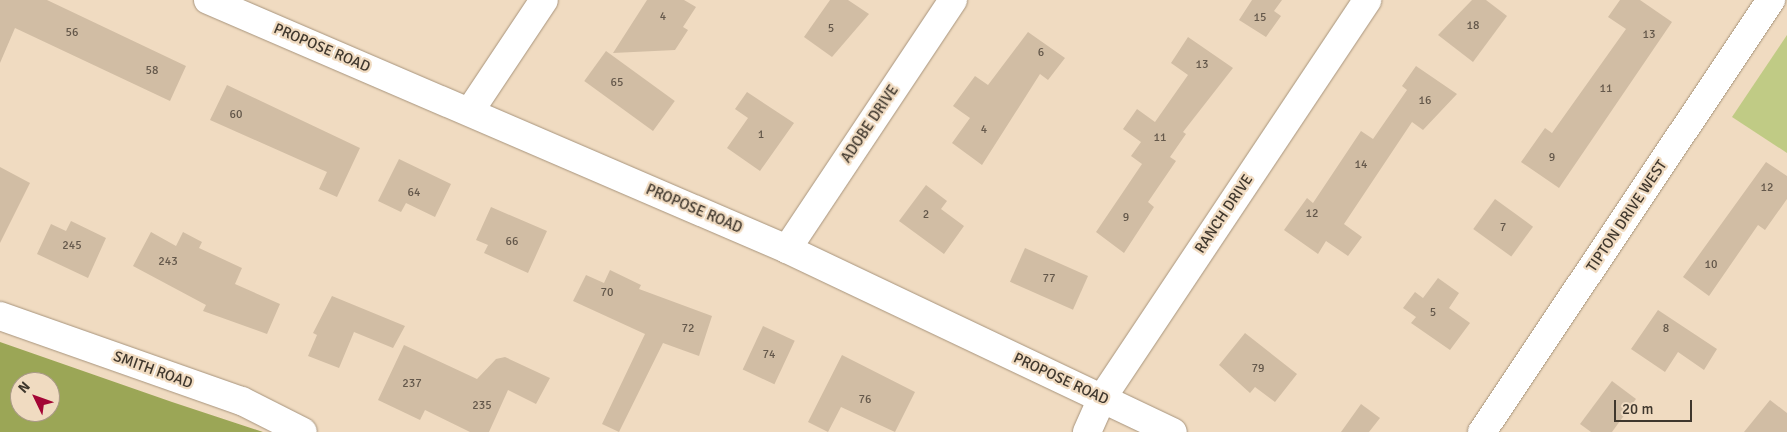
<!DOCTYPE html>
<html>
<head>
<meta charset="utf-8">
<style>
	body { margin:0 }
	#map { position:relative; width:1787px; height:432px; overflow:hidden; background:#f0dbc1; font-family:Signika,sans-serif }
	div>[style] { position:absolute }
	.green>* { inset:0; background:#c0cb85 }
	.forest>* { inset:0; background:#9ba656 }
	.building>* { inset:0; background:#d1bda4; transform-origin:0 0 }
	.roads { filter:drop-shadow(0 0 1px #a7947c) drop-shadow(0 0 1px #a7947c) }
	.minor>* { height:28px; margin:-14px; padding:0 14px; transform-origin:14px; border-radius:14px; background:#fff }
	span { translate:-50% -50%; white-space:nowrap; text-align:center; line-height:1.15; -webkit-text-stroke:4.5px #f0dbc1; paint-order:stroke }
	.number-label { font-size:12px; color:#64584b }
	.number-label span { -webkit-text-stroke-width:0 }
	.street-label { font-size:15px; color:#3f372d }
	.north { position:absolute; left:10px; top:372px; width:50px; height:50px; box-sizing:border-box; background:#f0dbc1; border:1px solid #a99986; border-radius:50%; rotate:312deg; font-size:14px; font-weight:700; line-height:20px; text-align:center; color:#3f372d }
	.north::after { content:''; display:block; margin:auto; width:18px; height:22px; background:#a30535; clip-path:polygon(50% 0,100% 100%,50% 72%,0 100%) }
	.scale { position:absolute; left:1614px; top:400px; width:78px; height:22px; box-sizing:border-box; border:2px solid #3f372d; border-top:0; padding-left:6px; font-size:15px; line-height:18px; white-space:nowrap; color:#3f372d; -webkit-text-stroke:4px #f0dbc1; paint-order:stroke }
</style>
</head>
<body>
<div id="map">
	<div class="green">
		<i style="clip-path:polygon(1787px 35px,1787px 153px,1732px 117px)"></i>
	</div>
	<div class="forest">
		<i style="clip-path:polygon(evenodd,0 342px,172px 402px,263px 432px,0 432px,0 342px,20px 382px,50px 382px,50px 412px,20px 412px,20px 382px)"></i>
	</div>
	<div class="building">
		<i style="clip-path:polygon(0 0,47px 0,186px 66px,170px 101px,15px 28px,0 63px)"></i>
		<i style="clip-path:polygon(647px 0,684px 0,696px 7px,683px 27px,688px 30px,675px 50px,613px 53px)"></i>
		<i style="clip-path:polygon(830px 0,848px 0,869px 14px,832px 57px,804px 37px)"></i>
		<i style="clip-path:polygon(1252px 0,1282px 0,1274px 11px,1281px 16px,1266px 37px,1239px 20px)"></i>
		<i style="clip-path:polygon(1472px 0,1486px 0,1507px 16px,1473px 62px,1438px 35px)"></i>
		<i style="clip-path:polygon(1620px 0,1640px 0,1672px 22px,1559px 188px,1521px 162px,1545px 128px,1552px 133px,1626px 29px,1608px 17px)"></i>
		<i style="clip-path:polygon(1028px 32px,1065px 58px,1048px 80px,1040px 74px,982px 165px,952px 143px,970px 118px,953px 106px,975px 76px,988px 85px)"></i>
		<i style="clip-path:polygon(1188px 37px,1233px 68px,1183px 132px,1186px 134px,1170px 157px,1176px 161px,1148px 202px,1154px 207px,1124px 253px,1096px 232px,1142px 164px,1131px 156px,1141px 142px,1123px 129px,1137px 109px,1155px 122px,1188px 75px,1171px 63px)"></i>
		<i style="left:606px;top:51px;width:85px;height:37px;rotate:36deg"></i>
		<i style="clip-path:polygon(1416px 66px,1457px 94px,1423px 130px,1412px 122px,1344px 224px,1362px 237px,1348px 256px,1326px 241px,1318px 254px,1284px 230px,1307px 198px,1313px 203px,1361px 131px,1373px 139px,1407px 90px,1402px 86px)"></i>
		<i style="clip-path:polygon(227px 85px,360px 148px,337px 197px,319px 189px,327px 172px,210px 120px)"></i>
		<i style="clip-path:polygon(747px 92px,794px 123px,760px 171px,727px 148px,748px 118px,735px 109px)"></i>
		<i style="clip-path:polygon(399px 159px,451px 184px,435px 217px,406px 203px,401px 212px,378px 201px)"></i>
		<i style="clip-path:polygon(1766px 162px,1787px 176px,1787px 199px,1765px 230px,1758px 225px,1709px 296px,1683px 277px)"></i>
		<i style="clip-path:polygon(0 167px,30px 183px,0 243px)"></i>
		<i style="clip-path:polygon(926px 185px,947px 201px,941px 209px,964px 226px,944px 254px,899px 221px)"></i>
		<i style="left:1495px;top:199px;width:47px;height:37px;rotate:36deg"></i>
		<i style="clip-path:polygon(491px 207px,547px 231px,528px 273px,484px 253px,488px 245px,476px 240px)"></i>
		<i style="clip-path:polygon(71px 221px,106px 238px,88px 278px,37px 254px,51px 224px,66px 231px)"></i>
		<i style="clip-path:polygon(151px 232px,176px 246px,183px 232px,202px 242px,199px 248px,242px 268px,235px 284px,280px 304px,267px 334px,203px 311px,206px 305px,133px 266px)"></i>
		<i style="left:1025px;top:248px;width:69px;height:37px;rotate:24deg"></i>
		<i style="clip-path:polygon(610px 270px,641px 285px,639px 289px,712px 316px,699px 356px,663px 343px,619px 432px,602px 424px,645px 334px,573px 301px,586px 275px,604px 283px)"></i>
		<i style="clip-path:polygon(1438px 278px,1459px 293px,1449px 308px,1470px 323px,1450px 350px,1411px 323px,1416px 317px,1403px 308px,1415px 292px,1423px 298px)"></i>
		<i style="clip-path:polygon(332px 296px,405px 326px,393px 348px,354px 332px,339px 368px,308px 356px,317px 335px,313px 333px)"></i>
		<i style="clip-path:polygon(1658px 310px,1717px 349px,1704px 370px,1678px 352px,1665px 372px,1631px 349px)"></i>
		<i style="left:763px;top:326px;width:35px;height:48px;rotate:25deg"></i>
		<i style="clip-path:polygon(1245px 333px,1297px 374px,1275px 402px,1255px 387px,1250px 393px,1219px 365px)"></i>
		<i style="clip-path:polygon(404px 345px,477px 379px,496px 359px,505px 357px,550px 378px,536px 404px,508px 390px,489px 432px,470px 432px,425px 410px,420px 420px,378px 400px)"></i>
		<i style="clip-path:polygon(842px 355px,915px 392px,895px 432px,841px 407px,828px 432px,808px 422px)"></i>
		<i style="clip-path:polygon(1612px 381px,1636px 399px,1612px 432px,1591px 432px,1580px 424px)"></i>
		<i style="clip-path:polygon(1770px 400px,1787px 413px,1787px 432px,1744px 432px)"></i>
		<i style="clip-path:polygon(1361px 404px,1380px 418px,1369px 432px,1341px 432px)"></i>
	</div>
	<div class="roads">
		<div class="minor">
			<i style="left:208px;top:0;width:630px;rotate:23.27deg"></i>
			<i style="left:787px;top:249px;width:427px;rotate:25.4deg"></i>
			<i style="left:470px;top:111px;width:133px;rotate:-56.3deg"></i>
			<i style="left:787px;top:249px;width:299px;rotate:-56.3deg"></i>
			<i style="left:0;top:316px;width:256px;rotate:19.4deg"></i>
			<i style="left:242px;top:401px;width:68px;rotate:26.9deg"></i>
			<i style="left:1087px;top:432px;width:37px;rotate:-66deg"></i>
			<i style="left:1102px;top:398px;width:478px;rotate:-56.3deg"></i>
			<i style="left:1482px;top:432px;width:520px;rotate:-56.22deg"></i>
		</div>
	</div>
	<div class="number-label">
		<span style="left:663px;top:17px">4</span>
		<span style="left:1260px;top:18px">15</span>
		<span style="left:1473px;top:26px">18</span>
		<span style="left:831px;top:29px">5</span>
		<span style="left:72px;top:33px">56</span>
		<span style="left:1649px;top:35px">13</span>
		<span style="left:1041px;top:53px">6</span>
		<span style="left:1202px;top:65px">13</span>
		<span style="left:152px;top:71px">58</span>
		<span style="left:617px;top:83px">65</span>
		<span style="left:1606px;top:89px">11</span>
		<span style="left:1425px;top:101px">16</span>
		<span style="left:236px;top:115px">60</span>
		<span style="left:984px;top:130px">4</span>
		<span style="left:761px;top:135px">1</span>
		<span style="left:1160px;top:138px">11</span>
		<span style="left:1552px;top:158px">9</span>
		<span style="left:1361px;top:165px">14</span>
		<span style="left:1767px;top:188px">12</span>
		<span style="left:414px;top:193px">64</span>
		<span style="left:1312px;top:214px">12</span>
		<span style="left:926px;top:215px">2</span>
		<span style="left:1126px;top:218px">9</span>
		<span style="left:1503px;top:228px">7</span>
		<span style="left:512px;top:242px">66</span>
		<span style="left:72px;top:246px">245</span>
		<span style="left:168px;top:262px">243</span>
		<span style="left:1711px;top:265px">10</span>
		<span style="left:1049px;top:279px">77</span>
		<span style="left:607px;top:293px">70</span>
		<span style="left:1433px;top:313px">5</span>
		<span style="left:688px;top:329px">72</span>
		<span style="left:1666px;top:329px">8</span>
		<span style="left:769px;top:355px">74</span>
		<span style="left:1258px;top:369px">79</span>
		<span style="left:412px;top:384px">237</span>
		<span style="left:865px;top:400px">76</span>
		<span style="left:482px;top:406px">235</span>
	</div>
	<div class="street-label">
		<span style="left:322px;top:48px;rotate:23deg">PROPOSE ROAD</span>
		<span style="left:870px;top:124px;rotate:-56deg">ADOBE DRIVE</span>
		<span style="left:694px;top:209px;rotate:23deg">PROPOSE ROAD</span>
		<span style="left:1224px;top:214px;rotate:-56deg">RANCH DRIVE</span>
		<span style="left:1627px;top:216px;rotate:-56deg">TIPTON DRIVE WEST</span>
		<span style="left:153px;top:370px;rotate:20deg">SMITH ROAD</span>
		<span style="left:1061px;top:379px;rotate:25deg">PROPOSE ROAD</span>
	</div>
	<div class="north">N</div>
	<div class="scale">20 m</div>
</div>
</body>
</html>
